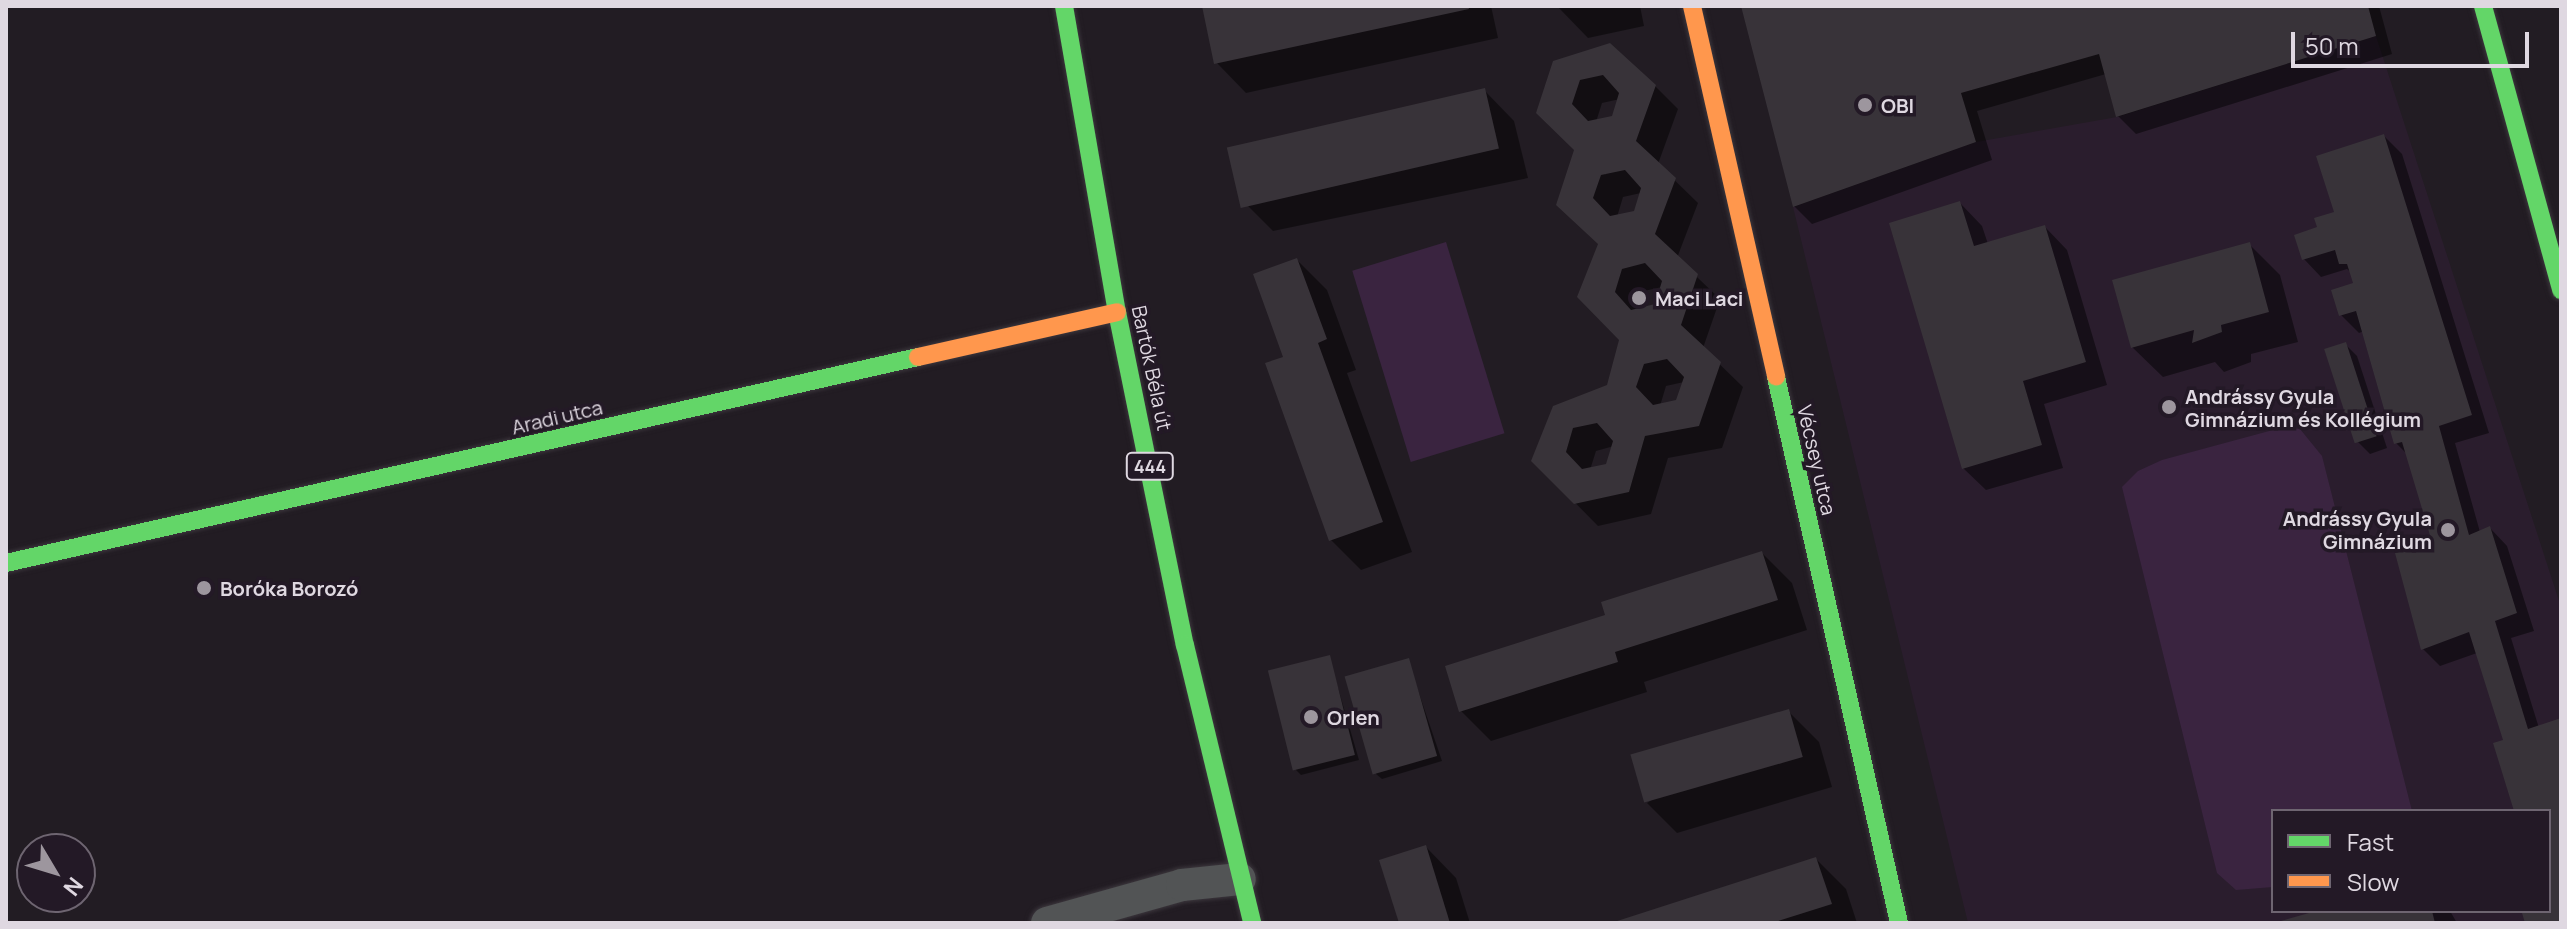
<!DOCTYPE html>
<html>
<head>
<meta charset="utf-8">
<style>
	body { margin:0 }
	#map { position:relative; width:2567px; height:929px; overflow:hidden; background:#221c23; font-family:Manrope,sans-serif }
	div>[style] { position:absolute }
	.built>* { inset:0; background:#2a1d2d }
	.green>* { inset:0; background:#3a2440; transform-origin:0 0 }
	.shadow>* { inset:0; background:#0007 }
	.building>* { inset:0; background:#383339; transform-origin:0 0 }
	.roads { filter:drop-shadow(0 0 2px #3c373d) drop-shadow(0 0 2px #3c373d) }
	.street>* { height:32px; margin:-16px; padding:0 16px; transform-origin:16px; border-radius:16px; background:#525455 }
	.fast>* { height:18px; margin:-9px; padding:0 9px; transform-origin:9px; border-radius:9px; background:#63d668 }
	.slow>* { height:18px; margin:-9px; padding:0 9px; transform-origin:9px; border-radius:9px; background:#ff974d }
	.dots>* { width:22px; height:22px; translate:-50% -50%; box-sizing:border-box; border:4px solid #231926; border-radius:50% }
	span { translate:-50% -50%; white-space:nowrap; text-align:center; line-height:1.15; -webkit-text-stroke:7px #231926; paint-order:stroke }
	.shield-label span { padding:2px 6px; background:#231926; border:2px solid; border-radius:6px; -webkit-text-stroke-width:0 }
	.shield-label { font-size:18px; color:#dfd8e1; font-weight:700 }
	.poi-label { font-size:20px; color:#dfd8e1; font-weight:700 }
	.left { translate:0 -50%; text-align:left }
	.right { translate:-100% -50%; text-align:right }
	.street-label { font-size:20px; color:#dfd8e1 }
	.frame { position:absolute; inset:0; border:8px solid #dfd8e1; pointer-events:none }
	.legend { position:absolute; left:2271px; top:809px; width:280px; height:104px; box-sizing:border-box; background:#231926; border:2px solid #6e6571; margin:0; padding:10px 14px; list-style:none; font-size:24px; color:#dfd8e1 }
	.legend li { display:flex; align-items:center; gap:16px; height:40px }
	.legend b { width:40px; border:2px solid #6e6571 }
	.north { position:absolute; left:16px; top:833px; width:80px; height:80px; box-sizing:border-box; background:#231926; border:2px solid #6e6571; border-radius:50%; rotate:128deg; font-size:22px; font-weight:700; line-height:32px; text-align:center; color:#dfd8e1 }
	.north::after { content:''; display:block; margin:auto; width:28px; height:36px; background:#9d969e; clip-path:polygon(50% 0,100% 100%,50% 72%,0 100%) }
	.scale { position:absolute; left:2291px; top:32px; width:238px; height:36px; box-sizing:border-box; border:4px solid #dfd8e1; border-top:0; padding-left:10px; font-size:24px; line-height:28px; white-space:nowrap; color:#dfd8e1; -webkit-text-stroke:6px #231926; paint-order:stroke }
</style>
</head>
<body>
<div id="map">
	<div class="built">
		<i style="clip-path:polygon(evenodd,2376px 36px,2561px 607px,2561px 923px,1968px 923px,1793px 207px,1976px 142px,2117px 117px,2376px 36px,2273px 811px,2549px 811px,2549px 911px,2273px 911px,2273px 811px)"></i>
	</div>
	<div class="green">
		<i style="left:1446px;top:242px;width:200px;height:98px;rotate:73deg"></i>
		<i style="clip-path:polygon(2284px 427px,2300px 429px,2322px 456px,2412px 811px,2273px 811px,2273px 887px,2236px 890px,2217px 873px,2122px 487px,2138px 471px,2162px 460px)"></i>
	</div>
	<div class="shadow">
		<i style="clip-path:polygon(1214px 6px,1491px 6px,1498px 38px,1246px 93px,1216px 62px)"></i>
		<i style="clip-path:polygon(1640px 6px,1644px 26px,1588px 38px,1557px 6px)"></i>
		<i style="clip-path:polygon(1743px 6px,2379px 6px,2392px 54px,2136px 134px,2118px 116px,2106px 74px,1977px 111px,1992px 160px,1812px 224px,1794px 206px)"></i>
		<i style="clip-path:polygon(evenodd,1555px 63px,1655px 86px,1678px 109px,1658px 164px,1698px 203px,1677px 258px,1720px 299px,1703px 348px,1743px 387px,1722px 448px,1668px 458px,1651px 514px,1598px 526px,1534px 461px,1608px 386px,1621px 340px,1555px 63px,1620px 99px,1614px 118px,1596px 122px,1602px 103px,1620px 99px,1555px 63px,1641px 193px,1635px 212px,1617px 217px,1623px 197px,1641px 193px,1555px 63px,1662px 287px,1656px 306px,1638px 310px,1644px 291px,1662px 287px,1555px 63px,1684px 382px,1678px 402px,1660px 406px,1666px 386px,1684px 382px,1555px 63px,1614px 446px,1608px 466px,1590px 470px,1596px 451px,1614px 446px)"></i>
		<i style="clip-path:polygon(1484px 90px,1514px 121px,1528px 178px,1273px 231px,1243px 201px)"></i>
		<i style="clip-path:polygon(2384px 136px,2402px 154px,2489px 433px,2455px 443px,2480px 532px,2490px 528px,2507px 546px,2534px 631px,2511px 638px,2539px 728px,2561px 720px,2561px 923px,2527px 923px,2525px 914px,2549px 911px,2549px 811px,2516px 811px,2505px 742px,2477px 653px,2440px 666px,2423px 649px,2434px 543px,2408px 455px,2396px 443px,2364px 331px,2359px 333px,2341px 315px,2355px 285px,2352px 273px,2347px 269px,2321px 277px,2304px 259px)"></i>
		<i style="clip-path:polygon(1960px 203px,1982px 226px,1988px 244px,2045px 227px,2067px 250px,2107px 385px,2044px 404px,2063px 468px,1986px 490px,1963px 468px)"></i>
		<i style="clip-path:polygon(2250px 245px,2280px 275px,2298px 342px,2251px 354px,2251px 362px,2224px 372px,2215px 362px,2163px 377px,2132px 347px)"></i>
		<i style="clip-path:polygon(1297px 260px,1327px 290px,1356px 370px,1347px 373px,1412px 552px,1361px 570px,1331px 540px,1285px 358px)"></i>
		<i style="clip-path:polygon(2345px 344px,2357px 356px,2387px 448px,2370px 454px,2358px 442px)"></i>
		<i style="clip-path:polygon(1762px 553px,1792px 583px,1807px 630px,1644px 682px,1647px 692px,1491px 741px,1461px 711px,1607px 616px)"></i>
		<i style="clip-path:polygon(1329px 657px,1359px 760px,1301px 775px,1295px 769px)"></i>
		<i style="clip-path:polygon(1408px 661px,1442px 761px,1382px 779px,1376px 774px)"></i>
		<i style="clip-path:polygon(1789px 712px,1819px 742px,1832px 787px,1677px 833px,1647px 803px)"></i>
		<i style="clip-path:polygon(1426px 847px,1456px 878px,1470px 923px,1401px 923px)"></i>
		<i style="clip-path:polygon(1816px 859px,1846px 889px,1857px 923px,1616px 923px)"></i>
		<i style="clip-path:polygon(2324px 911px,2450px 911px,2457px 923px,2278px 923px)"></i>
	</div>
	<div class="building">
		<i style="clip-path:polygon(1202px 6px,1468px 6px,1469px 9px,1214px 64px)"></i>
		<i style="clip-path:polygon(1741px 6px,2368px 6px,2376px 36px,2116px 117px,2099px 54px,1961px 93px,1976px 142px,1793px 207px)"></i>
		<i style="clip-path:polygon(evenodd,1610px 43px,1656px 85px,1636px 141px,1676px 178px,1655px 234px,1698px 274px,1681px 325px,1721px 362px,1699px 426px,1645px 436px,1629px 492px,1574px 504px,1531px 461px,1553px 406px,1607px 385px,1619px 340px,1577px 297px,1598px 244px,1556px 205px,1574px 150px,1536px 113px,1553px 61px,1610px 43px,1603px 75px,1619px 93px,1612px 116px,1588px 121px,1572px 104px,1580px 80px,1603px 75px,1610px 43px,1625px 170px,1641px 188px,1634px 211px,1610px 216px,1593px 198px,1601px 175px,1625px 170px,1610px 43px,1645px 263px,1662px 281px,1655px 304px,1631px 310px,1615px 292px,1622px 269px,1645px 263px,1610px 43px,1667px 359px,1684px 377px,1676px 400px,1653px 405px,1636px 387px,1644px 364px,1667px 359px,1610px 43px,1597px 423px,1613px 441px,1606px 464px,1582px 469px,1566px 452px,1573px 428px,1597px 423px)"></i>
		<i style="left:1485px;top:88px;width:62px;height:265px;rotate:77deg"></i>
		<i style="clip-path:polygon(2384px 134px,2472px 415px,2439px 426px,2469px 535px,2490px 526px,2517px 613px,2495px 621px,2528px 729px,2561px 718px,2561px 923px,2525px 923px,2522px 913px,2549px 911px,2549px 811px,2514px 811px,2493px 743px,2503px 740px,2469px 632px,2421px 650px,2395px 553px,2432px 542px,2402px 442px,2394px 444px,2356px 311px,2339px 316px,2331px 290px,2353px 283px,2347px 264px,2339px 264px,2335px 250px,2302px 260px,2294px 235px,2317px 227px,2314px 218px,2334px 212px,2316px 156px)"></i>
		<i style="clip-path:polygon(1960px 201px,1974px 246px,2045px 225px,2086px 362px,2023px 381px,2042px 445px,1962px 469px,1889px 223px)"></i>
		<i style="clip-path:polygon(2250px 242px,2269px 312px,2221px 325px,2222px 332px,2192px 343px,2194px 330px,2131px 348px,2112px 280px)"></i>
		<i style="clip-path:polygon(1297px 258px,1327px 339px,1318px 343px,1383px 522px,1329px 541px,1265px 363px,1283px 357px,1253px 274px)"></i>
		<i style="left:2346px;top:342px;width:99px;height:23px;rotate:72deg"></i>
		<i style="clip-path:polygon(1762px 551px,1778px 600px,1615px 652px,1618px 662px,1459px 712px,1445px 666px,1605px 615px,1601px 602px)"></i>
		<i style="left:1330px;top:655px;width:103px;height:64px;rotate:76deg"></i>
		<i style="left:1409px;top:658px;width:102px;height:67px;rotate:74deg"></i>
		<i style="left:1789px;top:709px;width:50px;height:165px;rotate:74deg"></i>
		<i style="clip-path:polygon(1426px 845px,1450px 923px,1399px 923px,1379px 860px)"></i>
		<i style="clip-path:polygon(1816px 857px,1832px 904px,1772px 923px,1611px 923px)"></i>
		<i style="clip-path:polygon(2316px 911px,2432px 911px,2435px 923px,2274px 923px)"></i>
	</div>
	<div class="roads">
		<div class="street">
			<i style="left:1047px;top:923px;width:140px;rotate:-15.7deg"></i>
			<i style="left:1182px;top:885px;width:58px;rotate:-5.9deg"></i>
		</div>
		<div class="fast">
			<i style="left:1064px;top:6px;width:311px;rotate:80.2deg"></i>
			<i style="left:1117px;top:312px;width:340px;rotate:78.5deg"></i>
			<i style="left:1185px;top:645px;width:286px;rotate:76.4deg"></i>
			<i style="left:2483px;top:6px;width:295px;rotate:74.6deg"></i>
			<i style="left:1776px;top:377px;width:560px;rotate:77.3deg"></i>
			<i style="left:6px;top:563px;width:935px;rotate:-12.73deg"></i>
		</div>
		<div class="slow">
			<i style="left:1692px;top:6px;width:380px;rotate:77.2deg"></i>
			<i style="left:918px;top:357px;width:204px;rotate:-12.7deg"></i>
		</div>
	</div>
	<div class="dots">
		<i style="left:1865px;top:105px;background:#9d969e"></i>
		<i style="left:1639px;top:298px;background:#9d969e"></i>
		<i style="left:2169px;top:407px;background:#9d969e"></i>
		<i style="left:2448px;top:530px;background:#9d969e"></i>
		<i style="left:204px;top:588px;background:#9d969e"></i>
		<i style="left:1311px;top:717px;background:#9d969e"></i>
	</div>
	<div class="shield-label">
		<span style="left:1150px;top:466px">444</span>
	</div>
	<div class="poi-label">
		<span class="left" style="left:1881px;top:105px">OBI</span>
		<span class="left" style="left:1655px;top:298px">Maci Laci</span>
		<span class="left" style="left:2185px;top:408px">Andrássy Gyula<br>Gimnázium és Kollégium</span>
		<span class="right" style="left:2432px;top:530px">Andrássy Gyula<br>Gimnázium</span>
		<span class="left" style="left:220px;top:588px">Boróka Borozó</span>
		<span class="left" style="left:1327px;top:717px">Orlen</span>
	</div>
	<div class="street-label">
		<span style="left:1152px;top:368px;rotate:78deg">Bartók Béla út</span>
		<span style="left:557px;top:417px;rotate:-13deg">Aradi utca</span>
		<span style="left:1817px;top:460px;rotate:77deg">Vécsey utca</span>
	</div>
	<div class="frame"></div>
	<ul class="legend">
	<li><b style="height:10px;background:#63d668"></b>Fast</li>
	<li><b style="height:10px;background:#ff974d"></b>Slow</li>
	</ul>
	<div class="north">N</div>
	<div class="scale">50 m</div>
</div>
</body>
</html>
